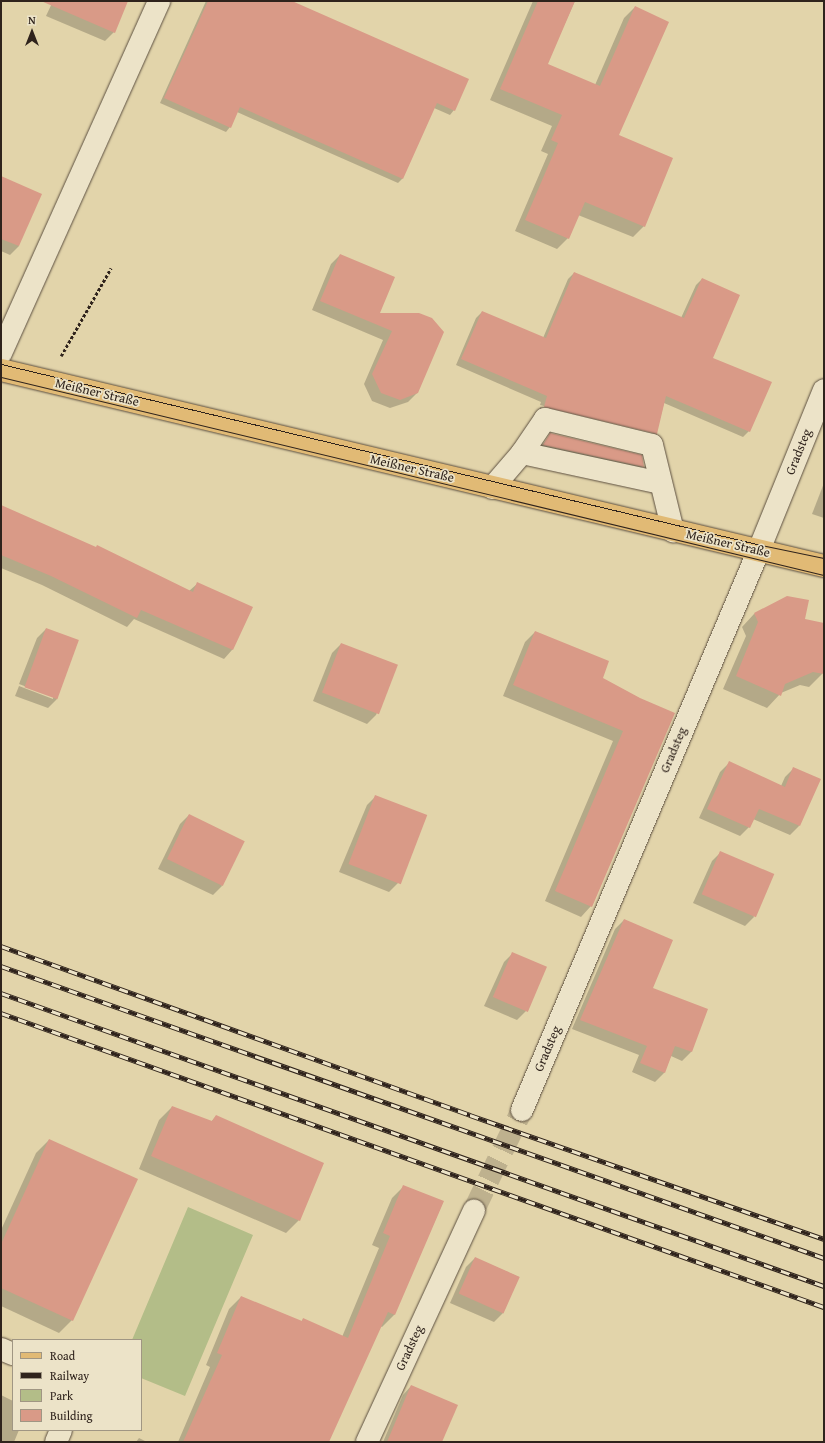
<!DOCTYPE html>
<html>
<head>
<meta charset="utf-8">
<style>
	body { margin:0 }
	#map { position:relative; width:825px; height:1443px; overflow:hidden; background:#e2d4aa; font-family:"Gentium Book Plus",serif }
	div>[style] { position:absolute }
	.green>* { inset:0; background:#b3bd88 }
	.shadow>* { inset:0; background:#0003 }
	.building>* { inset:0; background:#d99a87; transform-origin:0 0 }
	.minor-tunnel>* { height:22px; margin-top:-11px; transform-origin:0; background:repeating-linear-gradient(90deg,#beb18e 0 22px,transparent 0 33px) }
	.path>* { height:2.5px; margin-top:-1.25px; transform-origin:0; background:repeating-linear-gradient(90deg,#2f231c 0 3px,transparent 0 5px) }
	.roads { filter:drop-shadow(0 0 1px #5c4f40) drop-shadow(0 0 1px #5c4f40) }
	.minor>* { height:22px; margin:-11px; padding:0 11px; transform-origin:11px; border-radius:11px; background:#ece3c8 }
	.major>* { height:22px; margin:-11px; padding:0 11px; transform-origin:11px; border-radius:11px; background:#e1ba75 }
	.tram>* { height:1px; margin:-0.5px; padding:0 0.5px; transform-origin:0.5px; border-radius:0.5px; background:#2f231c }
	.rail>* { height:4.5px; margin-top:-2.25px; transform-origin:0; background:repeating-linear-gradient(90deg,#ece3c8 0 9px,#2f231c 0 18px); box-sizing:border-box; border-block:1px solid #2f231c }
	span { translate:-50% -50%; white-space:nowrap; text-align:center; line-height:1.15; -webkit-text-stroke:3.5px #ece3c8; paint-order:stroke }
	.street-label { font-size:13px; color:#2f231c }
	.frame { position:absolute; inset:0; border:2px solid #2f231c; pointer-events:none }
	.legend { position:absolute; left:12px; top:1339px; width:130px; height:92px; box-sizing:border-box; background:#ece3c8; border:1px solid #a09683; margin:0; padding:5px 7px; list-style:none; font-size:12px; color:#2f231c }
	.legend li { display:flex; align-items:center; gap:8px; height:20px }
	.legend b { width:20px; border:1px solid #a09683 }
	.north { position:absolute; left:12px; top:12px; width:40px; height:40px; -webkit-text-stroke:3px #ece3c8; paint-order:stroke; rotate:0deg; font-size:11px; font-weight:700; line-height:16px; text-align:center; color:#2f231c }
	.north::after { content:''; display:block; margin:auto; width:14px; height:18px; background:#2f231c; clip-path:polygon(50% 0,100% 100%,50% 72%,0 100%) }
</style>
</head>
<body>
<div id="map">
	<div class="green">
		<i style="clip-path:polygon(188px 1207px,253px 1235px,185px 1396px,141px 1378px,141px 1340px,132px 1340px)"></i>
	</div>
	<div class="shadow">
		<i style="clip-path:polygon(53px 1px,127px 1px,114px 32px,105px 41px,46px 16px)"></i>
		<i style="clip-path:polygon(206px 1px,290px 1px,454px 110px,450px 115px,434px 108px,402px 179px,398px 183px,237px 112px,230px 127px,226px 132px,160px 103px)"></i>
		<i style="clip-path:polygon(533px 1px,575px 1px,546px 65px,595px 85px,624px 18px,635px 7px,618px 136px,644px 226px,633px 237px,578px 215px,568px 238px,557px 249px,515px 231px,548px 154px,541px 151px,552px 126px,490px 100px)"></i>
		<i style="clip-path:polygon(1px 177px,19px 246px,10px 255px,1px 251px)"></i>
		<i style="clip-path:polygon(340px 255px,379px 314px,419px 314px,417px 393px,408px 402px,390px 408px,372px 401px,364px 384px,383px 340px,312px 310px,331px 264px)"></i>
		<i style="clip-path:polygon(574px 273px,681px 318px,696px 285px,702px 279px,711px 359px,749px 431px,743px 437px,664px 403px,656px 434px,650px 440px,539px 413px,540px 407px,654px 434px,654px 432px,540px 405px,541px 402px,456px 365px,476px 318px,482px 312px,543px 338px,568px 279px)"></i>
		<i style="clip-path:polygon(551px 434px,643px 466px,639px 470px,539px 449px)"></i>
		<i style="clip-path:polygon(824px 483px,824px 518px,812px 514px)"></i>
		<i style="clip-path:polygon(1px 506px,189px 591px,197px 584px,251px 607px,232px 650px,224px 659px,134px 619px,127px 627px,42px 585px,1px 568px)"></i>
		<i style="clip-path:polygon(754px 614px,804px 620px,824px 624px,824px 666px,822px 674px,809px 687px,800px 685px,781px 693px,767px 708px,723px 689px,746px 636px,742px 627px)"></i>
		<i style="clip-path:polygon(46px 629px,57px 699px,48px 708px,15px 696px,19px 686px,53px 699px,53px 697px,19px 684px,37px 638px)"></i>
		<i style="clip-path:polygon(535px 632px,601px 678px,639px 698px,591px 906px,581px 917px,545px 901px,613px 741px,503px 696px,525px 642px)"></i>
		<i style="clip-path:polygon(341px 644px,396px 666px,376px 715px,367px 724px,313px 701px,332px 653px)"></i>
		<i style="clip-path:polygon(729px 763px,781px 786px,785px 777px,794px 768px,799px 826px,790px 835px,753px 819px,749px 827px,740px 836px,699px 818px,720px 772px)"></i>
		<i style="clip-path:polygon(376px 796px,398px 883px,389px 892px,339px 872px,367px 805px)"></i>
		<i style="clip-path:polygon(189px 815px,222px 886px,213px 895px,158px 869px,180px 824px)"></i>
		<i style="clip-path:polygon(721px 852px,754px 917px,745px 926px,693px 903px,712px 861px)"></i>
		<i style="clip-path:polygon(624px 920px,651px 989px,707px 1010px,691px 1052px,682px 1061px,671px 1056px,664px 1073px,655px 1082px,632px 1072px,639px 1055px,572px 1029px,615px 929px)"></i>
		<i style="clip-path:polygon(513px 953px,526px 1011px,517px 1020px,484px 1006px,504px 962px)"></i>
		<i style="clip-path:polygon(172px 1107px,211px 1122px,216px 1116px,299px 1220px,286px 1233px,139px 1169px,159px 1120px)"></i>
		<i style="clip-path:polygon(49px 1140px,72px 1320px,59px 1333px,1px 1306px,1px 1230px,36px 1153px)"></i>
		<i style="clip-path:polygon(404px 1186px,443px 1202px,394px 1315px,382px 1327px,380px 1326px,328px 1442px,178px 1442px,210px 1367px,206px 1365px,229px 1309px,241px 1297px,301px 1322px,303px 1319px,342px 1337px,379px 1248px,372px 1245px,392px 1198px)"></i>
		<i style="clip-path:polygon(475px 1258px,519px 1277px,503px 1313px,494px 1322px,450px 1303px,466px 1267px)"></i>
		<i style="clip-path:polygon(411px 1386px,441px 1442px,383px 1442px,403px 1395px)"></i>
		<i style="clip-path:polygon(1px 1395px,13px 1401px,13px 1430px,19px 1430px,14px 1442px,1px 1442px)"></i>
		<i style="clip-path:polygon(139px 1438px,147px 1442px,136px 1442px)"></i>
	</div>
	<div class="building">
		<i style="clip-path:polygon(41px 1px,128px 1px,115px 33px)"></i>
		<i style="clip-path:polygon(208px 1px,292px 1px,469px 79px,455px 111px,437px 103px,403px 179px,240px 107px,231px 128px,164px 98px)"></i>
		<i style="clip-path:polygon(538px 1px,575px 1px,548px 64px,600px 86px,635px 6px,669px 22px,619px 135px,673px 158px,645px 227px,585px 202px,569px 239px,525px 220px,558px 143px,551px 140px,562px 115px,500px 89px)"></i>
		<i style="clip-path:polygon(1px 176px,42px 194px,19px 246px,1px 239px)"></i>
		<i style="clip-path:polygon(340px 254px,395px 277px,380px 313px,419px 313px,432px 318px,444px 332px,418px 393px,400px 400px,381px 393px,372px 374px,392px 331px,320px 301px)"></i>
		<i style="clip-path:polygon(574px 272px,684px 318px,702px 278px,740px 295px,713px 358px,772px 382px,750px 432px,666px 396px,657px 434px,544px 407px,547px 396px,461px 359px,482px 311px,546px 338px)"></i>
		<i style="clip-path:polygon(550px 433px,642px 455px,644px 467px,543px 445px)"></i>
		<i style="clip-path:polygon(1px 505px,96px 547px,97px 545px,193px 592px,197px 582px,253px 607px,233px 650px,141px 610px,137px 618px,51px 576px,1px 555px)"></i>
		<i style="clip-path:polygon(787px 596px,809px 600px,805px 619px,824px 623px,824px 674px,813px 672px,785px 684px,781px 696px,736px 676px,758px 622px,754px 613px)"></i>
		<i style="left:46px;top:628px;width:35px;height:63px;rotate:20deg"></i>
		<i style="clip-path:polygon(535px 631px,609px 661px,603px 678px,640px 698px,675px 713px,592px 907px,555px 891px,623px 731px,513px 685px)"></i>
		<i style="left:341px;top:643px;width:61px;height:53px;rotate:21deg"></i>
		<i style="clip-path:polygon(729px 761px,785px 787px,793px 767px,821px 779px,800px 826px,759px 809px,750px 828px,707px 809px)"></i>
		<i style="left:375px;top:795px;width:56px;height:74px;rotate:21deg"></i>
		<i style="left:189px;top:814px;width:62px;height:50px;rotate:26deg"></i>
		<i style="left:720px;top:851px;width:59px;height:47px;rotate:23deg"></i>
		<i style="clip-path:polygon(624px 919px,673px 940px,653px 988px,708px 1009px,692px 1052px,675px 1046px,665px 1073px,640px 1063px,647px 1046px,580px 1020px)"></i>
		<i style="left:512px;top:952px;width:38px;height:49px;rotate:23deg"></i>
		<i style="clip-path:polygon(172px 1106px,212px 1121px,216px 1115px,324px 1163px,300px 1221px,151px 1156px)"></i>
		<i style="clip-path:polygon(49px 1139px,138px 1179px,73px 1321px,1px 1288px,1px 1244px)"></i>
		<i style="clip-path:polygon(403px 1185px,444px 1201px,395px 1315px,388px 1312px,329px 1442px,183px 1442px,222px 1355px,217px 1353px,241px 1296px,302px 1321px,303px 1318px,348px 1338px,390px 1236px,383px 1233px)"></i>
		<i style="left:475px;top:1257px;width:49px;height:40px;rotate:24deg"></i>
		<i style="clip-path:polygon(411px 1385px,458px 1405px,442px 1442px,387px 1442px)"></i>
	</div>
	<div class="minor-tunnel">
		<i style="left:474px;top:1210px;width:111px;rotate:-64.4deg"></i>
	</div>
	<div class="path">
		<i style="left:61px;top:356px;width:101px;rotate:-60.4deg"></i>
	</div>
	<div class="roads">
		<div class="minor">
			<i style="left:1px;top:353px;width:386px;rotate:-65.8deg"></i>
			<i style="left:522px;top:453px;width:142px;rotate:12.2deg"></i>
			<i style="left:492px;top:488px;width:46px;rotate:-49.4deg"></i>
			<i style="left:522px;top:453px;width:41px;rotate:-55.9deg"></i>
			<i style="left:545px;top:419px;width:110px;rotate:13.7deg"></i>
			<i style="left:652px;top:445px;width:89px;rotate:76.3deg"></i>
			<i style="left:522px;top:1110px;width:613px;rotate:-67.07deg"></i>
			<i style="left:761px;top:545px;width:167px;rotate:-67.9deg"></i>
			<i style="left:1px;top:1349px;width:13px;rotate:23deg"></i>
			<i style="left:56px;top:1442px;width:13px;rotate:-67deg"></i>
			<i style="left:367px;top:1442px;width:255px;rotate:-65.2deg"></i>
		</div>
		<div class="major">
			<i style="left:1px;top:370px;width:846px;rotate:13.4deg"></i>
		</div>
	</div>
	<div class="tram">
		<i style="left:1px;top:364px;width:781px;rotate:13.4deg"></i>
		<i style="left:761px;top:545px;width:64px;rotate:11.7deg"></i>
		<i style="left:1px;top:377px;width:846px;rotate:13.53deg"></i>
	</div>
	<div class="rail">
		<i style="left:1px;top:946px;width:499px;rotate:19.8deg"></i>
		<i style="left:470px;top:1115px;width:375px;rotate:19.3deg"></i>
		<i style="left:1px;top:966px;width:873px;rotate:19.53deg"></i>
		<i style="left:1px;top:993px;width:874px;rotate:19.6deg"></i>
		<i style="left:1px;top:1013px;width:874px;rotate:19.66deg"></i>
	</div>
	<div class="street-label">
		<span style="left:97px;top:393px;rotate:13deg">Meißner Straße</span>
		<span style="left:799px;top:452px;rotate:-68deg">Gradsteg</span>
		<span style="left:412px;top:469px;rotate:13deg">Meißner Straße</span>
		<span style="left:728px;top:544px;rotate:13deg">Meißner Straße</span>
		<span style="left:674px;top:750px;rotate:-67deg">Gradsteg</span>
		<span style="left:548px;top:1049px;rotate:-67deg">Gradsteg</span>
		<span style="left:410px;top:1348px;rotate:-65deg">Gradsteg</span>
	</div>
	<div class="frame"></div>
	<ul class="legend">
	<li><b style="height:5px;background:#e1ba75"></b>Road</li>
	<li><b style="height:5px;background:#2f231c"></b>Railway</li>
	<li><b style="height:11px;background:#b3bd88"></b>Park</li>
	<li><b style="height:11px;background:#d99a87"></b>Building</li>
	</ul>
	<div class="north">N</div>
</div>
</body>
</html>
